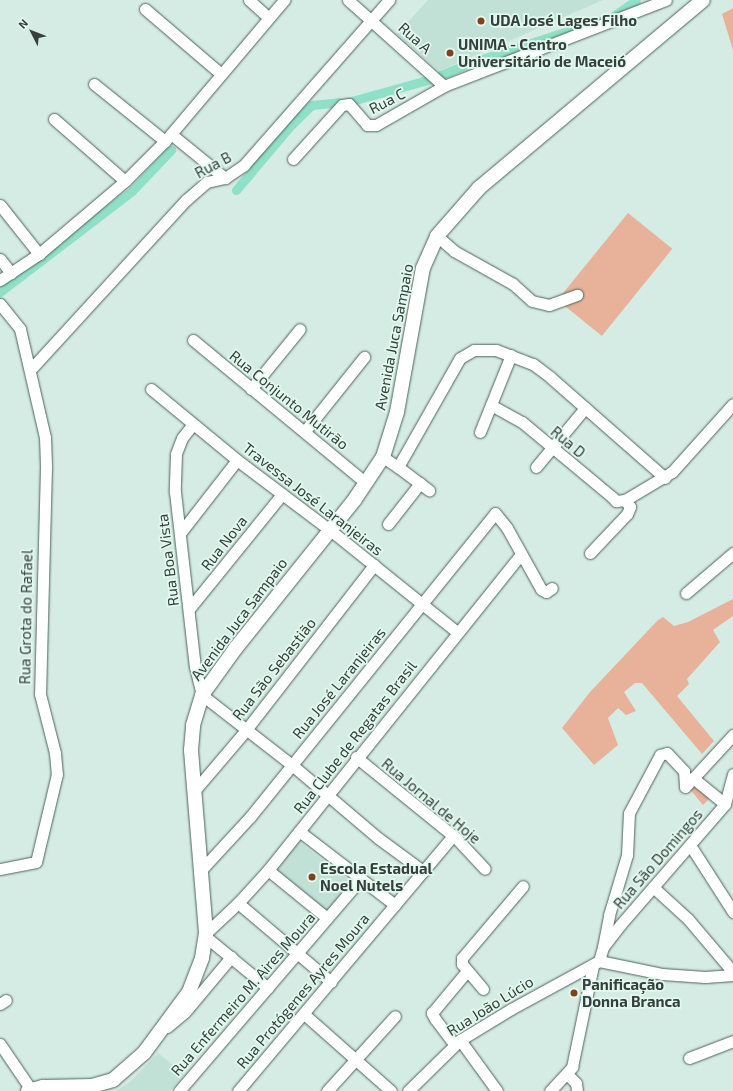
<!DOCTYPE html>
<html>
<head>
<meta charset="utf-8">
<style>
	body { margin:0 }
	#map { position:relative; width:733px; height:1091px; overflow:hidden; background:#d4ece3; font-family:"Exo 2",sans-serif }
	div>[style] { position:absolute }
	.built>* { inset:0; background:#c1e0d6; transform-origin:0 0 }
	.green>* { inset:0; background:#e7b299; transform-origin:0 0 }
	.canal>* { height:9px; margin:-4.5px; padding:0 4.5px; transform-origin:4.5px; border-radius:4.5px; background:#8fe0c6 }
	.roads { filter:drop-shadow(0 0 1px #4e625b) drop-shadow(0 0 1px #4e625b) }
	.minor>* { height:11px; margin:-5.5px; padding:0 5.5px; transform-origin:5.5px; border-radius:5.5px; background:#fff }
	.major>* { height:14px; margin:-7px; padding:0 7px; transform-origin:7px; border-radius:7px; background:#fff }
	.dots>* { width:11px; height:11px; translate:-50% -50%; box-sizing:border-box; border:2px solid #e2f9f0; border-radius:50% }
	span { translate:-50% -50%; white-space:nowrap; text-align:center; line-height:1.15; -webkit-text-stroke:3.5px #e2f9f0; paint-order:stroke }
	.poi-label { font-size:15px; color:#363f3c; font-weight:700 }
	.left { translate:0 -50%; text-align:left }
	.street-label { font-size:15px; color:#363f3c }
	.north { position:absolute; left:12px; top:12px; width:40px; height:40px; -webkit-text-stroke:3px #e2f9f0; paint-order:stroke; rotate:312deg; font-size:11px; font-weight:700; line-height:16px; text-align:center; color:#363f3c }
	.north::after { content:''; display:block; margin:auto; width:14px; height:18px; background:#363f3c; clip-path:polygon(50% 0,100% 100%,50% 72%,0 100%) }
</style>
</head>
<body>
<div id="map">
	<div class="built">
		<i style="clip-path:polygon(428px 0,603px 0,439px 71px,397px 34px)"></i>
		<i style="left:297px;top:840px;width:70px;height:40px;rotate:38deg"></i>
		<i style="clip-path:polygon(158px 1053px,184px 1074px,170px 1091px,116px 1091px,131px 1081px)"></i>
	</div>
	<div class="green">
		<i style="clip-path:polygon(733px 8px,733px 50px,722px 14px)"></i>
		<i style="left:628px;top:213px;width:57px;height:112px;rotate:39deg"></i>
		<i style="clip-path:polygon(733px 599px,733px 616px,713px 630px,720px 642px,687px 679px,689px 684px,677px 696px,714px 741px,702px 754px,642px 683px,635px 683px,624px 692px,636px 711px,626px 715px,618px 708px,608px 718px,618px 745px,594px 765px,562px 728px,590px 692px,658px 620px,663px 617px,674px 626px,688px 622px)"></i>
		<i style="clip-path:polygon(693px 782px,710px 798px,703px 805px,688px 787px)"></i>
	</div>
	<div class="canal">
		<i style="left:612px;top:17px;width:29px;rotate:-35deg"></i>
		<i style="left:348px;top:102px;width:83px;rotate:-15.4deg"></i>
		<i style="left:428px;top:80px;width:48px;rotate:-21.8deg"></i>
		<i style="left:473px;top:62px;width:132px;rotate:-18.2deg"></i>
		<i style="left:236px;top:190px;width:85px;rotate:-49.8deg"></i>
		<i style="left:291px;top:125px;width:29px;rotate:-44deg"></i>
		<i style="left:312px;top:105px;width:27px;rotate:-6deg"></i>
		<i style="left:0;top:292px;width:166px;rotate:-37.4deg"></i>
		<i style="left:132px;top:191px;width:57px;rotate:-46.4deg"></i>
	</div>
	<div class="roads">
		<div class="minor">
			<i style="left:249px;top:0;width:25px;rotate:42deg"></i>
			<i style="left:348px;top:0;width:129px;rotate:41.9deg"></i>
			<i style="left:145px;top:9px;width:100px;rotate:40.5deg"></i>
			<i style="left:94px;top:84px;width:91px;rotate:38.8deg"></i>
			<i style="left:54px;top:119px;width:94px;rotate:41.1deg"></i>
			<i style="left:171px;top:134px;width:70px;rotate:39.2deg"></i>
			<i style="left:293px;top:159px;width:73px;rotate:-47.8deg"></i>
			<i style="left:342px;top:105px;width:7px;rotate:-8deg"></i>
			<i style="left:349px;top:104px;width:28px;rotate:49deg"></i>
			<i style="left:367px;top:125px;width:9px"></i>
			<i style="left:376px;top:125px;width:78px;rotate:-29.8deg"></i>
			<i style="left:444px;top:86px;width:238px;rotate:-21.2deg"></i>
			<i style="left:0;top:205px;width:63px;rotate:51.5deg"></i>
			<i style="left:437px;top:236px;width:23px;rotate:41deg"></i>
			<i style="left:454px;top:251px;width:68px;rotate:29.2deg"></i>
			<i style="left:513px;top:284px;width:25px;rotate:42deg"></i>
			<i style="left:532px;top:301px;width:17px;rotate:13deg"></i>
			<i style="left:549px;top:305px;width:30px;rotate:-20deg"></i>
			<i style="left:0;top:259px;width:18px;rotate:52deg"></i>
			<i style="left:0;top:280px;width:47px;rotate:-33.7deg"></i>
			<i style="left:39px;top:254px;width:113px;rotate:-40.3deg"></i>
			<i style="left:125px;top:181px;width:57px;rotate:-45deg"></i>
			<i style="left:165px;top:141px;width:185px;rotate:-49.8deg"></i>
			<i style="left:0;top:304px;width:32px;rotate:51deg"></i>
			<i style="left:20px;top:329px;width:111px;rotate:77deg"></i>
			<i style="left:45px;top:437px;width:30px;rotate:88deg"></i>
			<i style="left:46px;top:467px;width:227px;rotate:91.5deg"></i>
			<i style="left:40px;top:694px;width:61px;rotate:75.7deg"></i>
			<i style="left:55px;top:753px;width:21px;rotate:85deg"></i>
			<i style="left:57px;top:774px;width:90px;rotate:103.4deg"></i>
			<i style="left:36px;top:862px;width:37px;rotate:169deg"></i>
			<i style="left:193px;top:340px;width:224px;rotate:39.6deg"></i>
			<i style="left:30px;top:370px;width:231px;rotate:-47.5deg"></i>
			<i style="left:186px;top:200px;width:28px;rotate:-41deg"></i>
			<i style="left:207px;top:182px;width:18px;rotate:-13deg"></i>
			<i style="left:225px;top:178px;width:23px;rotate:-34deg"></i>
			<i style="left:244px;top:165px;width:220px;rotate:-48.7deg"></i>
			<i style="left:151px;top:389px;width:112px;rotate:39.5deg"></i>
			<i style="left:237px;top:460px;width:116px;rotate:37deg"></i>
			<i style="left:330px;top:530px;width:163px;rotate:38.8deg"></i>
			<i style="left:251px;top:389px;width:77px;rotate:-50.8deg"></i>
			<i style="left:491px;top:405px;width:35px;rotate:29deg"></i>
			<i style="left:522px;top:422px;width:117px;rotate:39.8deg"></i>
			<i style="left:612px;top:497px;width:6px;rotate:45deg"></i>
			<i style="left:616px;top:501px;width:9px;rotate:-6deg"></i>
			<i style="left:193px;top:424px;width:18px;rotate:128deg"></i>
			<i style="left:182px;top:438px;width:17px;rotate:111deg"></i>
			<i style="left:176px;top:454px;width:38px;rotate:92deg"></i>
			<i style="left:175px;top:492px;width:176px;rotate:83.5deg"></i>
			<i style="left:195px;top:667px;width:29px;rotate:76deg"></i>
			<i style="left:202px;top:695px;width:114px;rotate:37.9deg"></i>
			<i style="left:292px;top:765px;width:113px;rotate:40.3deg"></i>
			<i style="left:378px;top:838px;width:56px;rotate:36.3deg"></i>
			<i style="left:305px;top:431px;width:95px;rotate:-51.4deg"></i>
			<i style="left:480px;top:432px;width:83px;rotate:-68.1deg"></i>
			<i style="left:383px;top:457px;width:18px;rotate:34deg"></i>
			<i style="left:398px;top:467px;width:125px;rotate:-60.4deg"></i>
			<i style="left:460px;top:358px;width:16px;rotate:-30deg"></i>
			<i style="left:474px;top:350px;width:22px"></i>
			<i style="left:496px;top:350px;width:40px;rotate:21deg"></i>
			<i style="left:533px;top:364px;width:21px;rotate:37deg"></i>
			<i style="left:550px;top:377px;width:153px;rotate:41.3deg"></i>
			<i style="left:398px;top:467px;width:39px;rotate:37deg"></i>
			<i style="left:536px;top:467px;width:77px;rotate:-50.3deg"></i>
			<i style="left:388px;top:524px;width:52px;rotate:-52deg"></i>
			<i style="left:181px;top:532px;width:91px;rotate:-52.1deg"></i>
			<i style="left:590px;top:553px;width:54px;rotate:-46.5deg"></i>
			<i style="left:627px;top:514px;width:8px;rotate:-67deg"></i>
			<i style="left:630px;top:507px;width:9px;rotate:-126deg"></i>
			<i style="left:625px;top:500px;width:55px;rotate:-30.8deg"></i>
			<i style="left:672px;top:472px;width:91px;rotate:-48.1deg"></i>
			<i style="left:686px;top:593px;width:62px;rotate:-40.4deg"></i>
			<i style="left:189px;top:609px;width:148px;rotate:-51deg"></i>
			<i style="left:356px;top:757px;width:129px;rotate:39deg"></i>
			<i style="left:456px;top:838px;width:42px;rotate:46.9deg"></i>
			<i style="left:693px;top:778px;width:41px;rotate:39.1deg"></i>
			<i style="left:685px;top:787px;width:71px;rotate:-47.3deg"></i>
			<i style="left:195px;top:790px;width:79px;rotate:-49.6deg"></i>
			<i style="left:246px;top:730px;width:209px;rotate:-52.2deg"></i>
			<i style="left:299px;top:831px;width:121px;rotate:37.6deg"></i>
			<i style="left:690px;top:845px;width:80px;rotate:57.3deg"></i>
			<i style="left:202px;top:869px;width:71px;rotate:-47.3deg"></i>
			<i style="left:250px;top:817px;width:390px;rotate:-51.1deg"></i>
			<i style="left:495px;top:513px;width:19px;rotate:51deg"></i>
			<i style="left:507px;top:528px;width:70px;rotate:60.9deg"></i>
			<i style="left:541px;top:589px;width:6px;rotate:31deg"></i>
			<i style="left:546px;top:592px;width:7px;rotate:-34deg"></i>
			<i style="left:268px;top:870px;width:76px;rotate:39.1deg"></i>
			<i style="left:653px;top:887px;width:47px;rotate:42.4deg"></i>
			<i style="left:688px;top:919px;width:70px;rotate:49.7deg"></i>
			<i style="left:238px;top:903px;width:122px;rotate:40.3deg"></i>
			<i style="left:206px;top:933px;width:44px;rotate:-43.2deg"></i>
			<i style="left:238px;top:903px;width:45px;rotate:-47.7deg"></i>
			<i style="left:268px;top:870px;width:405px;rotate:-51.3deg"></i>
			<i style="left:206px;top:937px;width:80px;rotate:39.4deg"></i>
			<i style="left:603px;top:947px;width:33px;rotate:-79deg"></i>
			<i style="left:609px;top:915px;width:63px;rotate:-73.3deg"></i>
			<i style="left:627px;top:855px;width:42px;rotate:-87.3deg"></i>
			<i style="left:629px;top:813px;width:66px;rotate:-61.9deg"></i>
			<i style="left:660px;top:755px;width:7px;rotate:-16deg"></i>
			<i style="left:667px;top:753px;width:25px;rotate:47deg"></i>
			<i style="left:684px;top:771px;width:16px;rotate:86deg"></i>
			<i style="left:599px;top:961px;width:15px;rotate:-74deg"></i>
			<i style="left:603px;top:947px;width:29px;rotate:-52deg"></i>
			<i style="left:621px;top:924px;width:159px;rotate:-49.1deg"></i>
			<i style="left:725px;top:804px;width:31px;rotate:-75deg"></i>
			<i style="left:599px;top:961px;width:64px;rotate:11.7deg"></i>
			<i style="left:662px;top:974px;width:43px;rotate:4deg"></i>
			<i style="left:705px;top:977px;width:28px;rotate:-4deg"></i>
			<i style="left:483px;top:989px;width:33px;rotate:-130deg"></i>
			<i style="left:462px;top:964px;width:6px;rotate:-90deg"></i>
			<i style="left:462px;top:958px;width:94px;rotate:-49.7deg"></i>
			<i style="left:0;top:1004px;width:7px;rotate:-34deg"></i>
			<i style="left:304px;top:1014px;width:116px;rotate:41.5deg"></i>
			<i style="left:167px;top:1027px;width:23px;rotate:-40deg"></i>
			<i style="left:185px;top:1012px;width:72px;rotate:-50.1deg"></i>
			<i style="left:460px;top:1040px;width:63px;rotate:54deg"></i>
			<i style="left:0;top:1044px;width:57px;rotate:55.8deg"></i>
			<i style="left:454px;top:1044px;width:31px;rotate:-127deg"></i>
			<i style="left:435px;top:1019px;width:7px;rotate:-117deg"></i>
			<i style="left:432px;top:1013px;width:55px;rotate:-50.2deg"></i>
			<i style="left:689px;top:1058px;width:47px;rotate:-21.1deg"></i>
			<i style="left:568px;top:1075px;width:11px;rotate:45deg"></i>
			<i style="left:576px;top:1083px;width:8px;rotate:83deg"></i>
			<i style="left:179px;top:1091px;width:279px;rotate:-49.4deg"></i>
			<i style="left:238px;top:1091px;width:334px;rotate:-49.9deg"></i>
			<i style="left:327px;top:1091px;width:101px;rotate:-47.8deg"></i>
			<i style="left:408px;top:1091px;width:73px;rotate:-44.4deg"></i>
			<i style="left:460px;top:1040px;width:60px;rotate:-31.3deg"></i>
			<i style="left:511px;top:1009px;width:100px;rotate:-28.6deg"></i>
			<i style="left:550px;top:1091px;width:33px;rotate:-47deg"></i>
			<i style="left:572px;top:1067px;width:103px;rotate:-78.3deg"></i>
		</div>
		<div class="major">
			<i style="left:28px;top:1091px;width:16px;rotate:-15deg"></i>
			<i style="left:43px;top:1087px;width:49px;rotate:-1.2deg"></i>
			<i style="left:92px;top:1086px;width:22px;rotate:-16deg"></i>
			<i style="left:113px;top:1080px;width:41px;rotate:-41.1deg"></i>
			<i style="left:144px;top:1053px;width:76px;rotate:-53.6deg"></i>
			<i style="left:189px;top:992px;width:36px;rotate:-69deg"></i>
			<i style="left:202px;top:958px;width:25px;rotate:-81deg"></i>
			<i style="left:206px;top:933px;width:184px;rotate:-94.7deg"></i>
			<i style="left:191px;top:750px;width:25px;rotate:-85deg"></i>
			<i style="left:193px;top:725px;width:31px;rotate:-73deg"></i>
			<i style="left:202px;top:695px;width:57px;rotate:-54.3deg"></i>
			<i style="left:235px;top:649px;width:192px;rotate:-51.3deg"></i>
			<i style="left:355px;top:499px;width:50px;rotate:-56.3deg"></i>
			<i style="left:383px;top:457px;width:47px;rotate:-72.7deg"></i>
			<i style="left:397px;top:412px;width:146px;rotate:-79.8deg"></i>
			<i style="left:423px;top:268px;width:35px;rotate:-66deg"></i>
			<i style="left:437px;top:236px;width:64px;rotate:-48.8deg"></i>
			<i style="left:479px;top:188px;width:292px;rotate:-40deg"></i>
		</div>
	</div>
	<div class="dots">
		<i style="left:481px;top:21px;background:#854018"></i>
		<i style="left:450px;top:53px;background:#854018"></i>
		<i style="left:312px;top:877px;background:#854018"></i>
		<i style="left:574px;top:993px;background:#854018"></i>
	</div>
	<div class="poi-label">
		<span class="left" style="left:490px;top:21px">UDA José Lages Filho</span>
		<span class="left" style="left:458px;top:53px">UNIMA - Centro<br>Universitário de Maceió</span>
		<span class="left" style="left:320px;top:877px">Escola Estadual<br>Noel Nutels</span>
		<span class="left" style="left:582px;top:993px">Panificação<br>Donna Branca</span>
	</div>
	<div class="street-label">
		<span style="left:415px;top:38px;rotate:42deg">Rua A</span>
		<span style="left:387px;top:101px;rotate:-27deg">Rua C</span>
		<span style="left:213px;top:165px;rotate:-28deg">Rua B</span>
		<span style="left:394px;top:337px;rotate:-79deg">Avenida Juca Sampaio</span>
		<span style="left:289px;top:400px;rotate:39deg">Rua Conjunto Mutirão</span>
		<span style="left:568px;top:442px;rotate:40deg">Rua D</span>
		<span style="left:313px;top:499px;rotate:38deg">Travessa José Laranjeiras</span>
		<span style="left:224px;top:543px;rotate:-52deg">Rua Nova</span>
		<span style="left:168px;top:560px;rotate:-97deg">Rua Boa Vista</span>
		<span style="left:26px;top:617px;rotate:-89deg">Rua Grota do Rafael</span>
		<span style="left:239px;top:619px;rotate:-53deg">Avenida Juca Sampaio</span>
		<span style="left:274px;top:669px;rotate:-52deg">Rua São Sebastião</span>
		<span style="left:339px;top:683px;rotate:-51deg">Rua José Laranjeiras</span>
		<span style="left:355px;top:737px;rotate:-52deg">Rua Clube de Regatas Brasil</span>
		<span style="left:431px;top:801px;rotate:40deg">Rua Jornal de Hoje</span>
		<span style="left:658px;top:859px;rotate:-49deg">Rua São Domingos</span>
		<span style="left:303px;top:991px;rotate:-50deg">Rua Protógenes Ayres Moura</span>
		<span style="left:243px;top:994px;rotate:-49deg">Rua Enfermeiro M. Aires Moura</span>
		<span style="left:490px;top:1006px;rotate:-32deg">Rua João Lúcio</span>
	</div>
	<div class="north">N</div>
</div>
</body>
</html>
